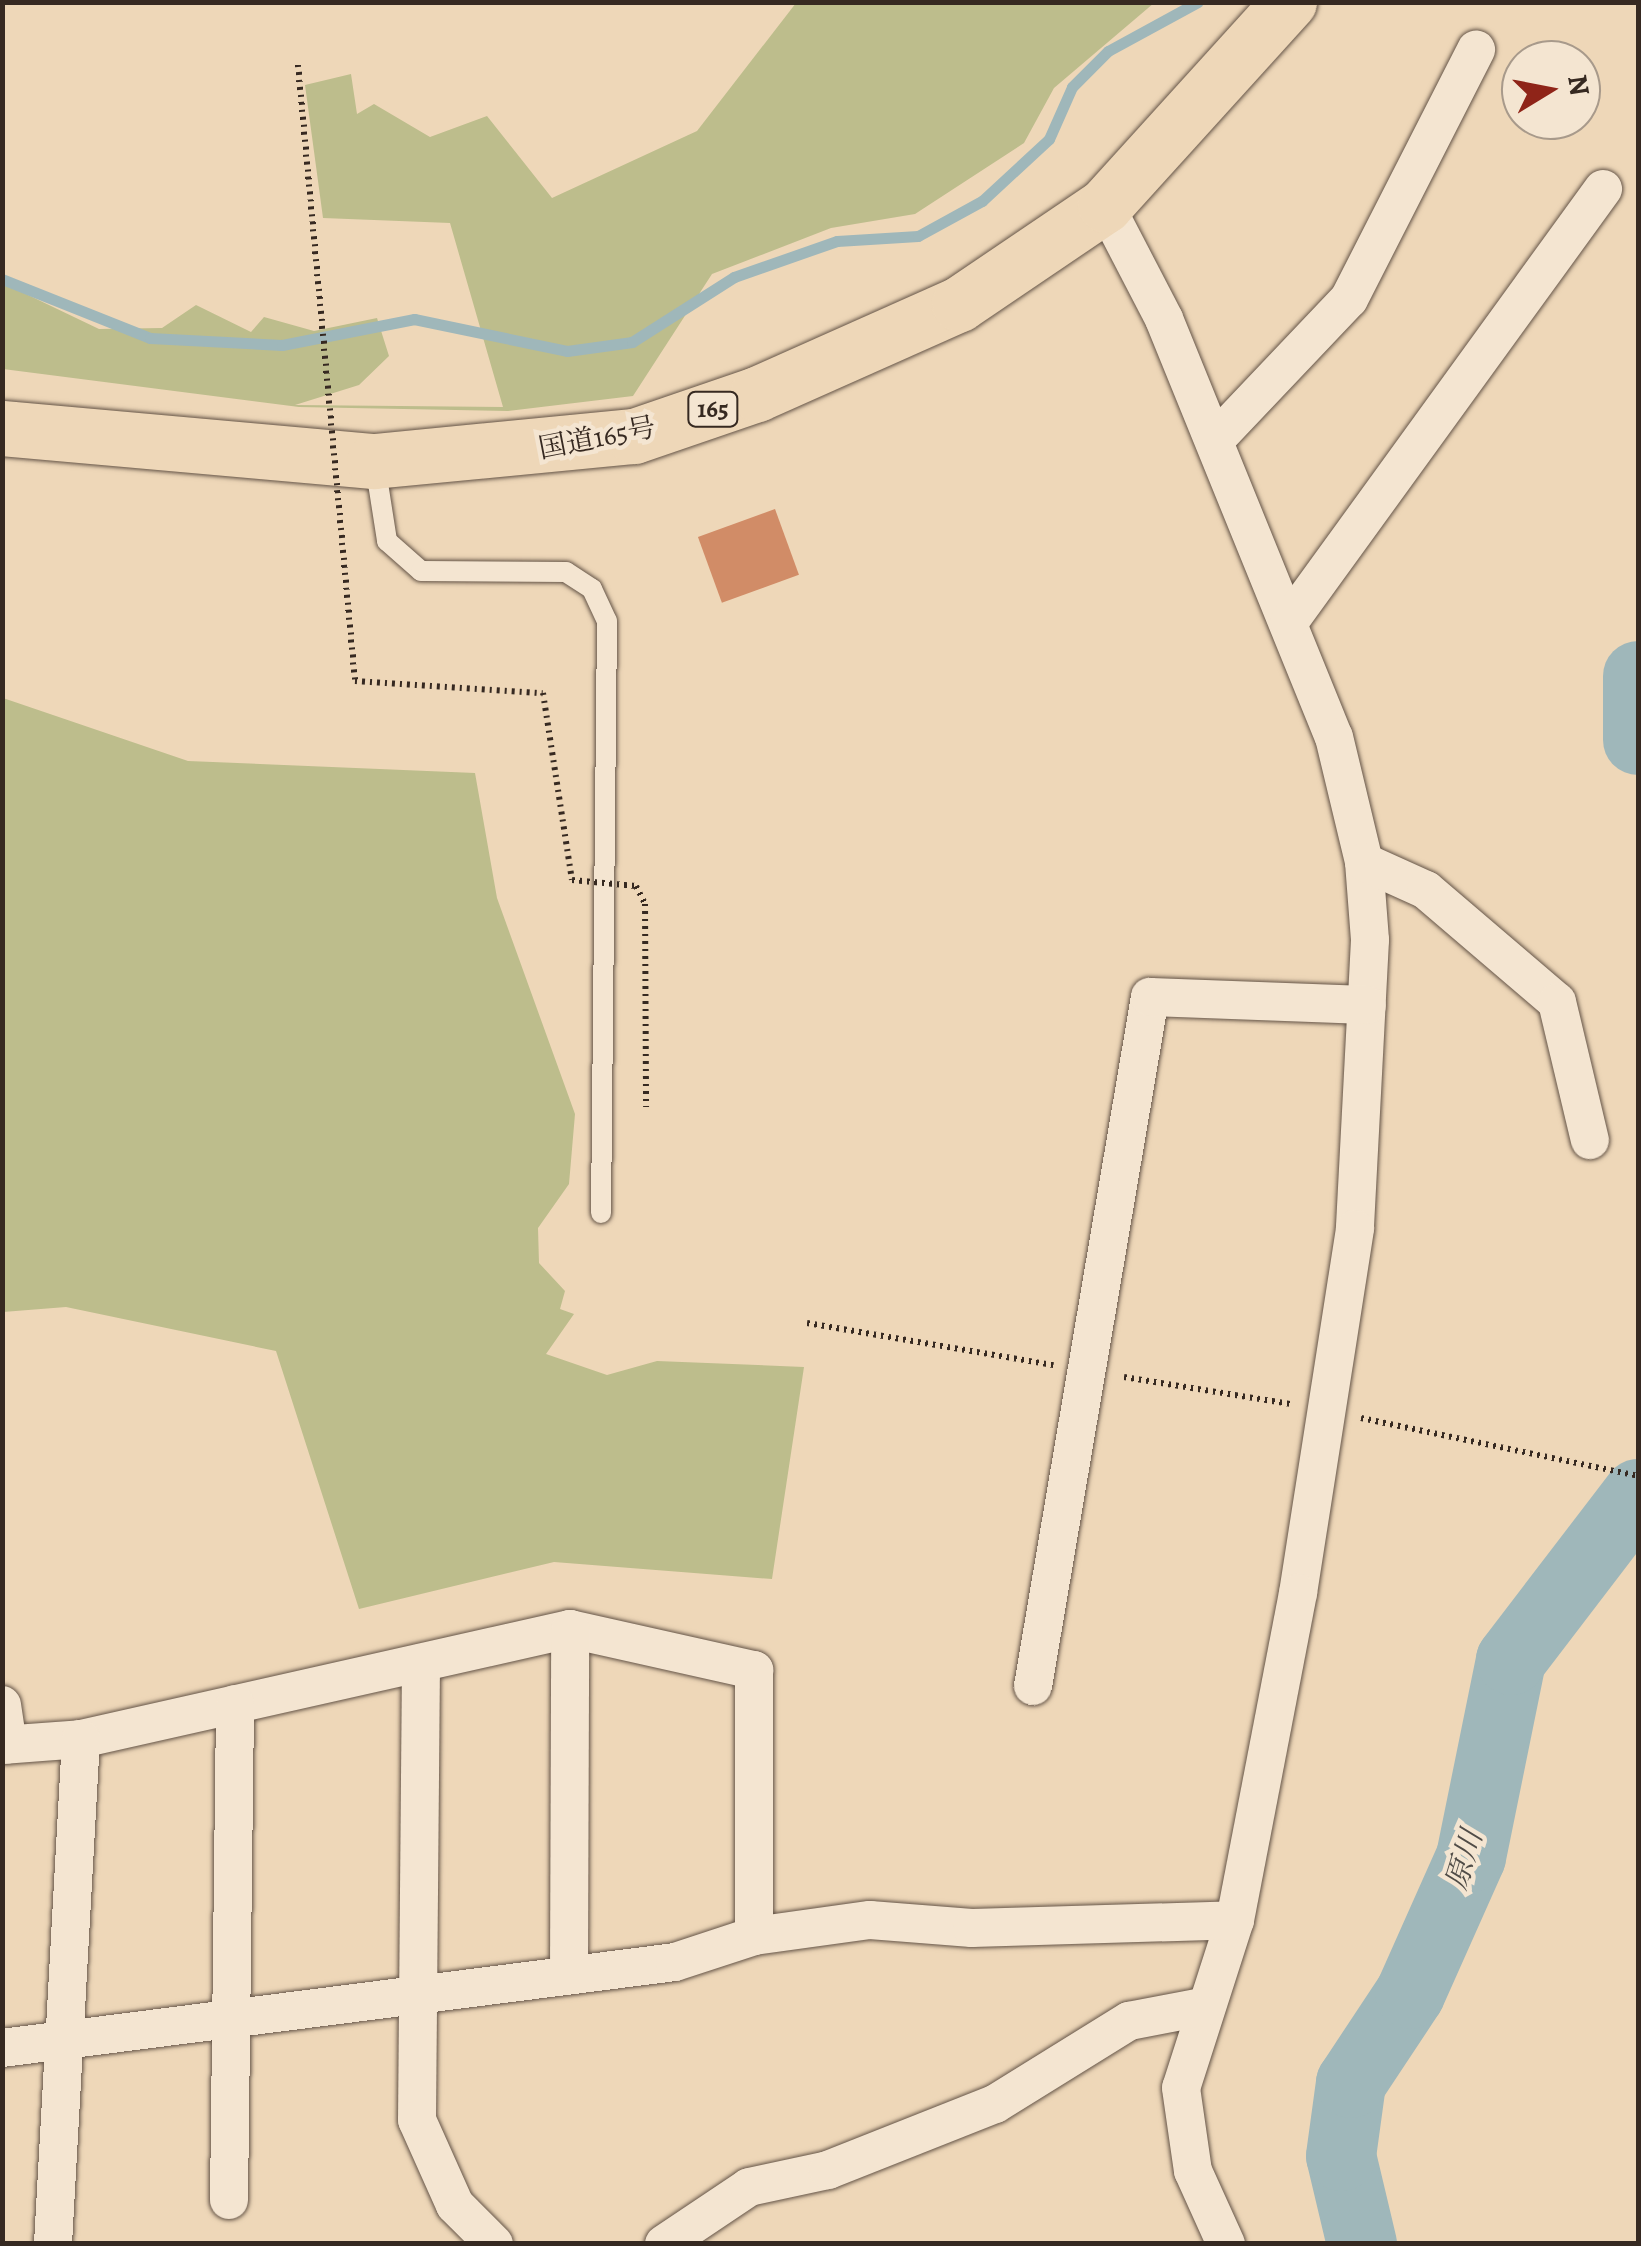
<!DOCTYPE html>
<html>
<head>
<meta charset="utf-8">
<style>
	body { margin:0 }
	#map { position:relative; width:1641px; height:2246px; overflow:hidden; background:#eed7b8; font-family:Alegreya,"Noto Serif JP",serif }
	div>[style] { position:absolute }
	.green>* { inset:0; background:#bdbd8c }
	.stream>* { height:11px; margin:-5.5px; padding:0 5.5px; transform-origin:5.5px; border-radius:5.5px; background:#9fb7ba }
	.river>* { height:70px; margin:-35px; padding:0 35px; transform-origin:35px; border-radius:35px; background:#9fb7ba }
	.building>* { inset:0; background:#d18c67; transform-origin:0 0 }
	.path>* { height:6px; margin-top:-3px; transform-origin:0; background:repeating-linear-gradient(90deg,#362921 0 2.5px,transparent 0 7.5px) }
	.roads { filter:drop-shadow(0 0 2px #645447) drop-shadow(0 0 2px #645447) }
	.service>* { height:20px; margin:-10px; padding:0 10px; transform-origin:10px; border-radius:10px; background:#f4e5d1 }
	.minor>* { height:38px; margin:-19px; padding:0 19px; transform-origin:19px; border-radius:19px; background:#f4e5d1 }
	.trunk>* { height:55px; margin:-27.5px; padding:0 27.5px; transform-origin:27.5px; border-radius:27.5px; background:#eed7b8 }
	.path-bridge>* { height:6px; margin-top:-3px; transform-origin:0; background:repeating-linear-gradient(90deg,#362921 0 2.5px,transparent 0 7.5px) }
	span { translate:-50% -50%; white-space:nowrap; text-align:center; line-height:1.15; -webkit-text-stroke:9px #f4e5d1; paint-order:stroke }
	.shield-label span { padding:2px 8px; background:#f4e5d1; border:2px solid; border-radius:8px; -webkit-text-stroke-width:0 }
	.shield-label { font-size:25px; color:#362921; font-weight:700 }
	.street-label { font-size:28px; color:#362921 }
	.water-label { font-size:30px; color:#504c47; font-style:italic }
	.frame { position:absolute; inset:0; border:5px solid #362921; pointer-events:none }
	.north { position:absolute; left:1501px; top:40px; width:100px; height:100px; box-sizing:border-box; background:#f4e5d1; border:2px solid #a89a8b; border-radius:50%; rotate:80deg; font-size:28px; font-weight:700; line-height:40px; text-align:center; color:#362921 }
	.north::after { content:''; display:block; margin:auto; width:35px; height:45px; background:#8f2418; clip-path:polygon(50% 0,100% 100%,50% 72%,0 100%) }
</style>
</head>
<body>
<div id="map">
	<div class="green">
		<i style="clip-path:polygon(796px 3px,1154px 3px,1054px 88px,1024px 143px,915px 214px,831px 228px,712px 274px,633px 396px,508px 411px,299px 407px,3px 369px,3px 283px,99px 329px,162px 328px,196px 305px,251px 332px,264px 317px,314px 331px,377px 318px,389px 356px,359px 385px,295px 405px,503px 407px,450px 223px,323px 218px,305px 85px,351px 74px,357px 114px,374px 104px,430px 137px,487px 116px,552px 198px,697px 131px)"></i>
		<i style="clip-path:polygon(3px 698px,188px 761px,475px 773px,497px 898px,575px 1114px,569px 1184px,538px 1228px,539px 1263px,565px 1291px,560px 1309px,574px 1314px,546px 1354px,607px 1375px,657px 1361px,804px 1367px,772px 1579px,554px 1562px,359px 1609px,276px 1351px,66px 1307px,3px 1312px)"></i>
	</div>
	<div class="stream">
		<i style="left:2px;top:279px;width:159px;rotate:21.7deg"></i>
		<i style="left:150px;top:338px;width:132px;rotate:3deg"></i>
		<i style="left:282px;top:345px;width:135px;rotate:-11.1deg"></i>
		<i style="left:414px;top:319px;width:156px;rotate:11.8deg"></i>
		<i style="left:567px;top:351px;width:66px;rotate:-7.9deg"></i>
		<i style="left:632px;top:342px;width:121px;rotate:-32.5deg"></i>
		<i style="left:734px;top:277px;width:109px;rotate:-19.3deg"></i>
		<i style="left:837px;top:241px;width:81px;rotate:-3.5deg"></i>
		<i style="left:918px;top:236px;width:73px;rotate:-28.7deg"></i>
		<i style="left:982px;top:201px;width:91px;rotate:-42.8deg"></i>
		<i style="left:1049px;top:139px;width:57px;rotate:-66.1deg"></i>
		<i style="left:1072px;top:87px;width:51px;rotate:-45deg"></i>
		<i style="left:1108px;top:51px;width:102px;rotate:-28.6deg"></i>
	</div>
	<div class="river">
		<i style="left:1638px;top:676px;width:64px;rotate:90deg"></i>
		<i style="left:1362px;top:2244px;width:90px;rotate:-103.4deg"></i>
		<i style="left:1341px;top:2156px;width:74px;rotate:-82.2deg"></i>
		<i style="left:1351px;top:2083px;width:107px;rotate:-56.5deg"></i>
		<i style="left:1410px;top:1994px;width:150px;rotate:-66deg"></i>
		<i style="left:1471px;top:1857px;width:201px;rotate:-78.5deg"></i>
		<i style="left:1511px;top:1660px;width:209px;rotate:-52.6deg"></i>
	</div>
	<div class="building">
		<i style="left:775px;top:509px;width:70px;height:82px;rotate:70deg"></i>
	</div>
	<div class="path">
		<i style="left:807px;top:1323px;width:250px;rotate:9.7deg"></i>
		<i style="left:1124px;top:1377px;width:168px;rotate:9.2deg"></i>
		<i style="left:1361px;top:1418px;width:283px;rotate:11.8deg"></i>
	</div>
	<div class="roads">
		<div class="service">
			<i style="left:375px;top:464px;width:78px;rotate:81.1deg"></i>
			<i style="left:387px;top:541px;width:45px;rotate:41.4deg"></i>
			<i style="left:421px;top:571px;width:145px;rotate:0.4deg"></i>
			<i style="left:566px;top:572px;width:31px;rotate:33deg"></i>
			<i style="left:592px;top:589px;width:35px;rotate:65deg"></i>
			<i style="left:607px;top:621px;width:592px;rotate:90.58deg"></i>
		</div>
		<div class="minor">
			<i style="left:1105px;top:205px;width:128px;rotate:62.6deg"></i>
			<i style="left:1164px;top:319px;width:451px;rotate:67.9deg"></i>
			<i style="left:1334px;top:737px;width:129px;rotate:76.5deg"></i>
			<i style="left:1364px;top:862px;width:78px;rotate:85.6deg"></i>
			<i style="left:1370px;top:940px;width:289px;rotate:93deg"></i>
			<i style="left:1355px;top:1229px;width:368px;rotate:98.9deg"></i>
			<i style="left:1298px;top:1593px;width:333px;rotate:100.9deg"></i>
			<i style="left:1235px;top:1920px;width:176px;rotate:107.8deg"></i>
			<i style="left:1181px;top:2088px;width:84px;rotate:81.8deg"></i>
			<i style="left:1193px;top:2171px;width:80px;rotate:65.7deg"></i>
			<i style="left:1216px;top:439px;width:193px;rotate:-46.5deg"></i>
			<i style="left:1349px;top:299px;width:280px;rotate:-63deg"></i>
			<i style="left:1289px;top:622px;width:535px;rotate:-54.05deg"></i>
			<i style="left:1364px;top:862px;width:68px;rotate:24.3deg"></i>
			<i style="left:1426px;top:890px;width:172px;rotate:40.5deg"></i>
			<i style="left:1557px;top:1002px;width:142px;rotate:76.6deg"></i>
			<i style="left:421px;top:1663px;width:457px;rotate:90.5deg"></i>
			<i style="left:417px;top:2120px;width:93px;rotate:65.9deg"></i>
			<i style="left:455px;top:2205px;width:55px;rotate:45deg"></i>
			<i style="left:1033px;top:1686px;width:699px;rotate:-80.36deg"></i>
			<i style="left:1150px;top:997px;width:217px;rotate:2.1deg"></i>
			<i style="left:2px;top:1705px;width:40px;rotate:81.5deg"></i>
			<i style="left:2px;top:1745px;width:79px;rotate:-4.3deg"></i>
			<i style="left:81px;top:1739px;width:501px;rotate:-12.68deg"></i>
			<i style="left:570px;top:1629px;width:189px;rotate:12.6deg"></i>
			<i style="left:754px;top:1670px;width:266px;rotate:90deg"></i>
			<i style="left:569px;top:1974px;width:345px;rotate:-89.8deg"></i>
			<i style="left:2px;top:2048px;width:678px;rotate:-7.28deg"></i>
			<i style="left:675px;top:1962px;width:83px;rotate:-18.2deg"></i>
			<i style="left:754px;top:1936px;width:117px;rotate:-7.9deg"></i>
			<i style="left:870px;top:1920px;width:102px;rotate:4.5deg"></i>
			<i style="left:972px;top:1928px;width:263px;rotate:-1.7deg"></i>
			<i style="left:229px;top:2200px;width:496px;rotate:-89.3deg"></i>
			<i style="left:53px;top:2244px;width:506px;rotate:-86.83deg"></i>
			<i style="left:664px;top:2244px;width:102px;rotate:-33.8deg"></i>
			<i style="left:749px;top:2187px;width:81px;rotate:-12.1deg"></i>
			<i style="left:828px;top:2170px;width:180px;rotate:-21.6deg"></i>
			<i style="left:995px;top:2104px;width:158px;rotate:-31.8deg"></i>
			<i style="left:1129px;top:2021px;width:79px;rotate:-10.9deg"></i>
		</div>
		<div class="trunk">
			<i style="left:2px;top:428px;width:373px;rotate:5.1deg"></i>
			<i style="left:374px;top:461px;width:261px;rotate:-5.5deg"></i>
			<i style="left:634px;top:436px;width:130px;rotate:-18.9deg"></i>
			<i style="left:757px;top:394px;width:221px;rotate:-24deg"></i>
			<i style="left:959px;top:304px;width:176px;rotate:-34.1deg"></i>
			<i style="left:1105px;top:205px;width:274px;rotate:-47.8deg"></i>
		</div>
	</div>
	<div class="path-bridge">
		<i style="left:298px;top:65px;width:619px;rotate:84.71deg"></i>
		<i style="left:355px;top:681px;width:188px;rotate:3.7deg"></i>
		<i style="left:543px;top:693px;width:189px;rotate:81.2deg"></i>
		<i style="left:572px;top:880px;width:64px;rotate:5.4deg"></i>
		<i style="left:636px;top:886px;width:20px;rotate:63deg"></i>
		<i style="left:645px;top:904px;width:203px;rotate:89.7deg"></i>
	</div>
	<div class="shield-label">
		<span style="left:713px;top:409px">165</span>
	</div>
	<div class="street-label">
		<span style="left:597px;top:438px;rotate:-11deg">国道165号</span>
	</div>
	<div class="water-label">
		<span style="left:1464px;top:1860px;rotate:-73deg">原川</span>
	</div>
	<div class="frame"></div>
	<div class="north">N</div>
</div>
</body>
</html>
